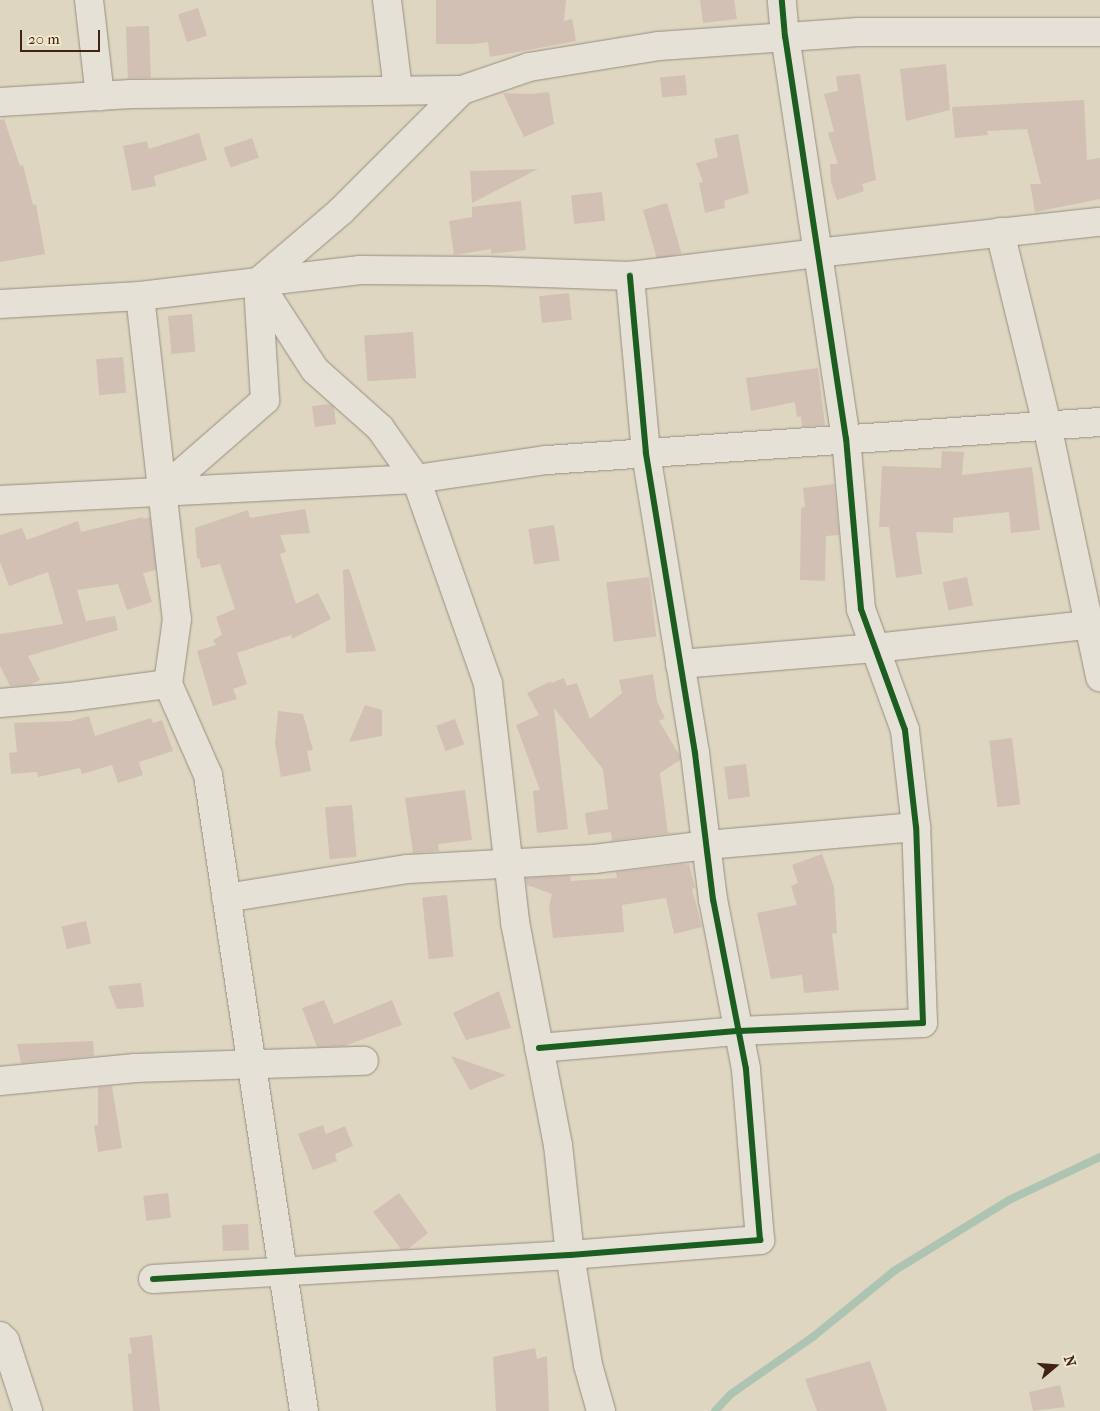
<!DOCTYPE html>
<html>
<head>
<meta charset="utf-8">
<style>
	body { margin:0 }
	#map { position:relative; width:1100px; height:1411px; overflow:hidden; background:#dfd6c1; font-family:"IM FELL French Canon",serif }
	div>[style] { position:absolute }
	.stream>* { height:8px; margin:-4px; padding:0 4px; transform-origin:4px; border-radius:4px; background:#aec4b2 }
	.building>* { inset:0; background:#d1c0b3; transform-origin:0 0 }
	.roads { filter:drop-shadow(0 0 1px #978e80) drop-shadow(0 0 1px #978e80) }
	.street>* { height:28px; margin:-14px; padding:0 14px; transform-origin:14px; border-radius:14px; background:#e6e1d6 }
	.cycleway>* { height:6px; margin:-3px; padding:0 3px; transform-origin:3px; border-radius:3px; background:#1b5e20 }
	span { translate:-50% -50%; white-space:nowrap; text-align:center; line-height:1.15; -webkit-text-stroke:4px #f3e8ce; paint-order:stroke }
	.north { position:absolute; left:1030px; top:1341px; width:50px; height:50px; -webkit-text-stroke:4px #f3e8ce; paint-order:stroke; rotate:72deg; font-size:14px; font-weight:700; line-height:20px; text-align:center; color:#412313 }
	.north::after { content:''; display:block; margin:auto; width:18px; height:22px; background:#412313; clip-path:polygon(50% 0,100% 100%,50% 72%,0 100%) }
	.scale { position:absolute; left:20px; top:30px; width:80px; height:22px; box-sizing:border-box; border:2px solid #412313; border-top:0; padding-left:6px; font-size:15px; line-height:18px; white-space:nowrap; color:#412313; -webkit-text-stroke:4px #f3e8ce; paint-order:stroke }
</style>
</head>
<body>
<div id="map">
	<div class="stream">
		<i style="left:715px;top:1411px;width:23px;rotate:-47deg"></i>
		<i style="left:731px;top:1394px;width:101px;rotate:-34.9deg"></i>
		<i style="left:814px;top:1336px;width:103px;rotate:-39.1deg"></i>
		<i style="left:894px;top:1271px;width:135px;rotate:-31.7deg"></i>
		<i style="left:1009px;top:1200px;width:101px;rotate:-25.3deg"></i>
	</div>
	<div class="building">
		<i style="clip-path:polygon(436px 0,566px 0,564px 21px,572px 19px,576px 41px,490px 57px,488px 42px,474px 44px,436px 44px)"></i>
		<i style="clip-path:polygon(700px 0,734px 0,737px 19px,703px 23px)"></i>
		<i style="left:198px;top:8px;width:29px;height:21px;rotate:72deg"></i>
		<i style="left:149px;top:26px;width:52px;height:23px;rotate:88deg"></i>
		<i style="clip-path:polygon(946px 64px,950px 110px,906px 121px,900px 69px)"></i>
		<i style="clip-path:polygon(860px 74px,876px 180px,862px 184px,864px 191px,837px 200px,831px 182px,830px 164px,838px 164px,828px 133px,834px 131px,824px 94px,838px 91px,836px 76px)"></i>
		<i style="left:685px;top:75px;width:20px;height:25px;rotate:84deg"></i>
		<i style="clip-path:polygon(549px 92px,554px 124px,524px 137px,503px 93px,531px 94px)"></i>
		<i style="clip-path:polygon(1084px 100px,1087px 160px,1100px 158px,1100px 199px,1035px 212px,1030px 184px,1041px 184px,1027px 129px,987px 131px,988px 135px,955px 138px,952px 107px)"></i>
		<i style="clip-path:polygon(4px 119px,20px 166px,23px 165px,33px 205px,36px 204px,45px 254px,0 262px,0 120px)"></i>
		<i style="clip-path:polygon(199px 133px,207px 160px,154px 176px,156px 186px,132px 191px,123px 146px,147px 141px,149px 149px)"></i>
		<i style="clip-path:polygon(738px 134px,749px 193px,724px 201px,725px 208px,705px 213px,699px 183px,703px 182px,696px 163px,718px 157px,714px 139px)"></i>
		<i style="left:252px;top:138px;width:21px;height:30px;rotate:71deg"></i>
		<i style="clip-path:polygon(538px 169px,472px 203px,470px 171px)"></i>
		<i style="left:602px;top:192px;width:29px;height:31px;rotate:84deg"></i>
		<i style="clip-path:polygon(521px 201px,526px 250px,491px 254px,491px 249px,454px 255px,449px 221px,472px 217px,472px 207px)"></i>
		<i style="left:667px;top:203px;width:52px;height:25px;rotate:74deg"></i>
		<i style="left:569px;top:293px;width:27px;height:30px;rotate:84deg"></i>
		<i style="left:192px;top:314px;width:38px;height:24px;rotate:85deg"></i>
		<i style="left:413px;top:332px;width:46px;height:49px;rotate:86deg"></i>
		<i style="left:123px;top:357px;width:36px;height:27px;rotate:85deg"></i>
		<i style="clip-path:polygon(818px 368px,825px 425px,802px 427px,801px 416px,797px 417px,795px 402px,751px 411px,746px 378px)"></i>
		<i style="clip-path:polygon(329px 404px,334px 407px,336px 424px,315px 427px,312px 406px)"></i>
		<i style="clip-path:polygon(942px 451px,964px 452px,962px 475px,1032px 467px,1040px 530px,1011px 533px,1009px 512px,953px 518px,953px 533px,916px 532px,922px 574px,896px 578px,889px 527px,879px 527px,882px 466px,941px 468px)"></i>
		<i style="clip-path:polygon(834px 484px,839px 535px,826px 536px,825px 581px,800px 580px,801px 508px,805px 507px,803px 488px)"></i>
		<i style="clip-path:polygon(305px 509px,310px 533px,280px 535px,286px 552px,280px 554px,296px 604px,318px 593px,331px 619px,292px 639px,291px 635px,237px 653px,247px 684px,233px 689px,237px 699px,213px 706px,197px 651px,216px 645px,213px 640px,222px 635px,216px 617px,235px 609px,220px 564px,201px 568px,199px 558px,197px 559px,195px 528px,248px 510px,250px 518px)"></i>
		<i style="clip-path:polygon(143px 517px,143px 519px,150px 517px,156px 570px,143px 573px,152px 602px,127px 610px,118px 584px,77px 590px,86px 621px,115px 616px,118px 630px,28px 656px,40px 680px,30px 685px,10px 686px,0 666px,0 634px,63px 624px,48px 572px,9px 586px,0 562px,0 535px,22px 528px,27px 540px,78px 521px,81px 532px)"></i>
		<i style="left:554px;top:525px;width:36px;height:26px;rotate:81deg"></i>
		<i style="clip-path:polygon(349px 569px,376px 651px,346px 653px,343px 570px)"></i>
		<i style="left:649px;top:577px;width:60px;height:43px;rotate:83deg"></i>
		<i style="left:967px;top:577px;width:29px;height:25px;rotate:78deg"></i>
		<i style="clip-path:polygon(653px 674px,657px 701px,665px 718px,659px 721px,680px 756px,680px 760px,660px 773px,668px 833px,680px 832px,612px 841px,611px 832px,588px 835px,585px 813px,608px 809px,603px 769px,554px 708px,568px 829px,537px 833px,533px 791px,540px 790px,516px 725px,539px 715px,527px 693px,551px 681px,551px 683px,564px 678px,567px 686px,577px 683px,590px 719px,622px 693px,619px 680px)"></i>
		<i style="clip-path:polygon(365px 705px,382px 710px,382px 736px,349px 742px)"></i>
		<i style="clip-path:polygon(278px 711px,303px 714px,313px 750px,307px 751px,311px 771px,281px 777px,275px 744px)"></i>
		<i style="clip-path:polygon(89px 716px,95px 736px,151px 718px,153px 723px,162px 720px,173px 751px,139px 762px,143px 775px,118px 783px,112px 765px,82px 774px,80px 768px,38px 777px,37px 772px,11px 774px,9px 753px,17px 752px,14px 723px,71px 721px)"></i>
		<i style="left:455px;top:719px;width:27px;height:20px;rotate:70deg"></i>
		<i style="left:1012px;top:738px;width:67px;height:23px;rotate:83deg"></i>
		<i style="left:746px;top:764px;width:33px;height:22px;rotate:83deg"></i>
		<i style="clip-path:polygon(465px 790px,472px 840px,438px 844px,439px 851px,413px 853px,405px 798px)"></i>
		<i style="left:352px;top:805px;width:52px;height:27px;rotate:85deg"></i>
		<i style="clip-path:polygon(822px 854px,834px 887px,837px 933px,832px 934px,839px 990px,804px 993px,802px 975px,771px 979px,757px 913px,797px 905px,791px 886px,798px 883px,792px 865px)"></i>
		<i style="clip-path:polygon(684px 864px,684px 865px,689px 864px,695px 888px,692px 889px,702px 927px,674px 934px,666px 898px,622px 905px,624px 932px,553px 938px,549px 906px,552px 894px,527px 885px,526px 878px,570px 876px,571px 881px,617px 878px,616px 872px)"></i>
		<i style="left:447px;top:895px;width:62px;height:25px;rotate:84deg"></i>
		<i style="left:86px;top:921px;width:23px;height:25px;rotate:77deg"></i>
		<i style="clip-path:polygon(141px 983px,144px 1007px,117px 1009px,108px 986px)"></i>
		<i style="clip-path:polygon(499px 991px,511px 1028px,466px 1040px,453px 1013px)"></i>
		<i style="clip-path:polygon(324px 1000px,334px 1024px,392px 1000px,402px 1025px,344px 1046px,317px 1047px,302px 1008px)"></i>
		<i style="clip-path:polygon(93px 1041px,94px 1056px,21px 1063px,17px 1044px)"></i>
		<i style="clip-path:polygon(451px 1056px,506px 1075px,470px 1090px)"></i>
		<i style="clip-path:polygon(112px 1086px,122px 1148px,98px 1152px,94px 1126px,98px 1125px,98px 1087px)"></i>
		<i style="clip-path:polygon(323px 1125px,326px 1134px,345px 1126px,353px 1146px,335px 1154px,337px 1161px,313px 1170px,298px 1134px)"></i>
		<i style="left:168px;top:1193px;width:25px;height:25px;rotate:83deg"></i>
		<i style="clip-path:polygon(399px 1193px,428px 1233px,408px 1249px,401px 1249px,373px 1212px)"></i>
		<i style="left:248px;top:1224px;width:26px;height:26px;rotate:88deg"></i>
		<i style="clip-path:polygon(152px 1335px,160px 1411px,133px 1411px,128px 1354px,132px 1353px,129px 1338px)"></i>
		<i style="clip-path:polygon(535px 1348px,537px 1359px,547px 1356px,549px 1411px,496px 1411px,493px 1357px)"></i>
		<i style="clip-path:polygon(870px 1361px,887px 1411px,817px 1411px,805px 1379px)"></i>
		<i style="clip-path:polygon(1060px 1385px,1065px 1407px,1033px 1411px,1029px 1392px)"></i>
	</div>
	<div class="roads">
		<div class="street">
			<i style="left:89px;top:0;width:97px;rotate:83.5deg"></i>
			<i style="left:387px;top:0;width:91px;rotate:83deg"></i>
			<i style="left:0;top:102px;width:131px;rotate:-3.5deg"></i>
			<i style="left:131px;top:94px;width:331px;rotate:-0.7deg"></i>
			<i style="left:1000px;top:232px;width:199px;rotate:76.3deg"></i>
			<i style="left:1047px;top:425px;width:258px;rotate:78.1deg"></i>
			<i style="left:258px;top:282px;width:105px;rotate:57.1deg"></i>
			<i style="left:315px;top:370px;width:87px;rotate:41.7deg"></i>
			<i style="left:380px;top:428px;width:62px;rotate:54.8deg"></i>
			<i style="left:416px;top:479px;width:217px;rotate:70.6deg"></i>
			<i style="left:488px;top:684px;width:240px;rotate:83.5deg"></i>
			<i style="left:515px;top:922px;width:227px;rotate:79.1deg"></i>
			<i style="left:558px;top:1145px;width:111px;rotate:83.8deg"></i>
			<i style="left:570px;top:1255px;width:111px;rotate:80.7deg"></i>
			<i style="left:588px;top:1365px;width:48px;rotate:74.2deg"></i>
			<i style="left:258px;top:282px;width:103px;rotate:-6.7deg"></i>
			<i style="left:360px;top:270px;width:127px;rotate:0.5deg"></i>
			<i style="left:487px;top:271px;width:143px;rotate:2deg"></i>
			<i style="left:630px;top:276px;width:188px;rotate:-7deg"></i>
			<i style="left:817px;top:253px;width:285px;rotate:-6.3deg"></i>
			<i style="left:140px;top:296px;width:325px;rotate:83.5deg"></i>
			<i style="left:177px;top:619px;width:66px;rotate:97.9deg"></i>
			<i style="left:168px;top:684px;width:99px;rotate:66.3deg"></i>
			<i style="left:208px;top:775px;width:643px;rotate:81.42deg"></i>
			<i style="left:0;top:304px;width:140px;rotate:-3.3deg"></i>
			<i style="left:140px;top:296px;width:119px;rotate:-6.8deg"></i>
			<i style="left:258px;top:282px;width:109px;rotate:-40.5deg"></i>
			<i style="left:341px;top:211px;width:171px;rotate:-45deg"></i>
			<i style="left:462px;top:90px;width:71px;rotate:-18.9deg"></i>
			<i style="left:529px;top:67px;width:132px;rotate:-9.2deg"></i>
			<i style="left:659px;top:46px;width:200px;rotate:-4deg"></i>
			<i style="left:859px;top:32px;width:241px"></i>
			<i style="left:162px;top:490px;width:137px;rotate:-41.1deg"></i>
			<i style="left:265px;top:400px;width:116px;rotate:-93.5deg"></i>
			<i style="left:0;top:500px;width:417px;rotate:-2.9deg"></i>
			<i style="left:416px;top:479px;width:132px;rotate:-8.3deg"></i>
			<i style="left:547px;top:460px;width:554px;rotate:-3.93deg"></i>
			<i style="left:680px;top:664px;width:196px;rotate:-4.7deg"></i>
			<i style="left:875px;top:648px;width:214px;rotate:-6.2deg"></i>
			<i style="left:0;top:703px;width:70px;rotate:-4.9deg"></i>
			<i style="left:70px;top:697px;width:99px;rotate:-7.6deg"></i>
			<i style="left:226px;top:898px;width:184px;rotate:-9.1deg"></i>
			<i style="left:408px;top:869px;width:186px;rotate:-3.1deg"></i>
			<i style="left:594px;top:859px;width:113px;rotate:-7.1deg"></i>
			<i style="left:706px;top:845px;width:211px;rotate:-4.9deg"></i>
			<i style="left:539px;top:1048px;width:201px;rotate:-4.9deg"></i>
			<i style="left:739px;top:1031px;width:184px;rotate:-2.5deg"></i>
			<i style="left:923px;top:1023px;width:196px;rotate:-92deg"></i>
			<i style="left:916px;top:827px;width:98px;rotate:-96.5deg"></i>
			<i style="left:905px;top:730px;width:129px;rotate:-110deg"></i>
			<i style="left:861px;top:609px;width:171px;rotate:-95deg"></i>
			<i style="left:846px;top:439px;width:407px;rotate:-98.6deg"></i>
			<i style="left:785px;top:37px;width:37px;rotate:-95deg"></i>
			<i style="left:0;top:1081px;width:136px;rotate:-5.5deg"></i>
			<i style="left:135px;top:1068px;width:229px;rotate:-1.8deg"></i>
			<i style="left:153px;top:1279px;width:418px;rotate:-3.3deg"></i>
			<i style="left:570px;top:1255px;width:191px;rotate:-4.5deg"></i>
			<i style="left:760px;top:1240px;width:172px;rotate:-94.7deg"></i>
			<i style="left:746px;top:1069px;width:172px;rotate:-101deg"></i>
			<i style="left:713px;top:900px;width:148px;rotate:-97deg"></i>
			<i style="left:695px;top:753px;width:304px;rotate:-99.3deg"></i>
			<i style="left:646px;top:453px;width:178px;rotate:-95.2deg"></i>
			<i style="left:0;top:1336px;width:7px;rotate:45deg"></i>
			<i style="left:5px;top:1341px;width:74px;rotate:71.8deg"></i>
		</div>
	</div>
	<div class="cycleway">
		<i style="left:539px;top:1048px;width:201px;rotate:-4.9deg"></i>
		<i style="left:739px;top:1031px;width:184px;rotate:-2.5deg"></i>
		<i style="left:923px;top:1023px;width:196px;rotate:-92deg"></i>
		<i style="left:916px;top:827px;width:98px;rotate:-96.5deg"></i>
		<i style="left:905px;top:730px;width:129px;rotate:-110deg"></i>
		<i style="left:861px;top:609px;width:171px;rotate:-95deg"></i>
		<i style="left:846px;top:439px;width:407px;rotate:-98.6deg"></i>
		<i style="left:785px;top:37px;width:37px;rotate:-95deg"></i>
		<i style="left:153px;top:1279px;width:418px;rotate:-3.3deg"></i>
		<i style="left:570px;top:1255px;width:191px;rotate:-4.5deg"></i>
		<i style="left:760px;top:1240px;width:172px;rotate:-94.7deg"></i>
		<i style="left:746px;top:1069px;width:172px;rotate:-101deg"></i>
		<i style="left:713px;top:900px;width:148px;rotate:-97deg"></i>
		<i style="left:695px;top:753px;width:304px;rotate:-99.3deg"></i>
		<i style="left:646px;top:453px;width:178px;rotate:-95.2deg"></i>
	</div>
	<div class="north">N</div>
	<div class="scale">20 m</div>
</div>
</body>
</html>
